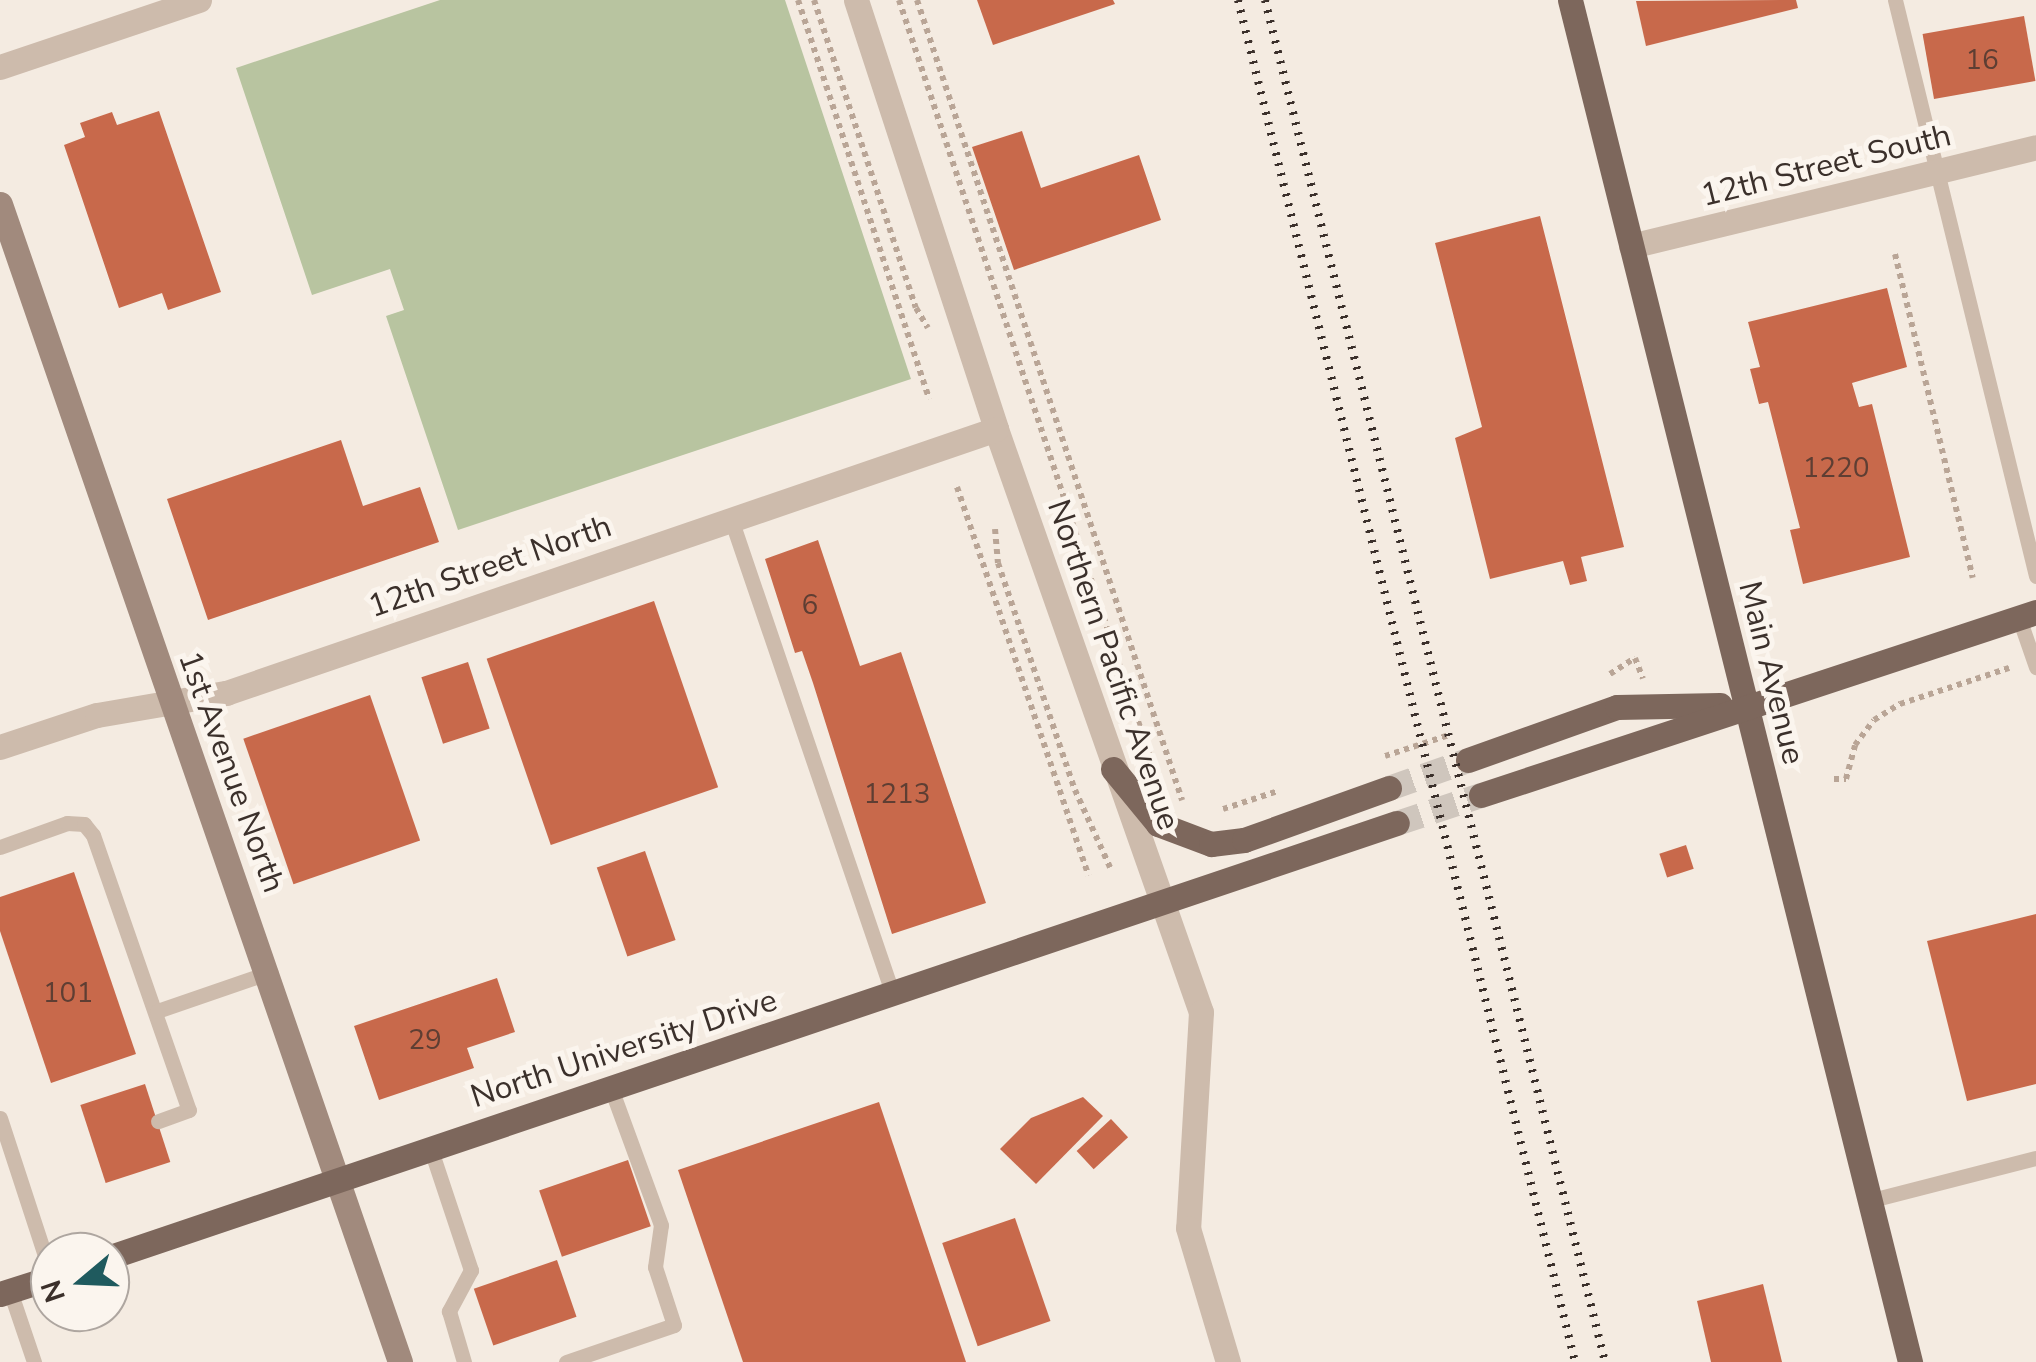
<!DOCTYPE html>
<html>
<head>
<meta charset="utf-8">
<style>
	body { margin:0 }
	#map { position:relative; width:2036px; height:1362px; overflow:hidden; background:#f4ebe1; font-family:"Nunito Sans",sans-serif }
	div>[style] { position:absolute }
	.green>* { inset:0; background:#b8c4a0 }
	.building>* { inset:0; background:#c8694b; transform-origin:0 0 }
	.primary-tunnel>* { height:25px; margin-top:-12.5px; transform-origin:0; background:repeating-linear-gradient(90deg,#cfc6bd 0 25px,transparent 0 37px) }
	.path>* { height:6px; margin-top:-3px; transform-origin:0; background:repeating-linear-gradient(90deg,#b9a596 0 5px,transparent 0 10px) }
	.lane>* { height:15px; margin:-7.5px; padding:0 7.5px; transform-origin:7.5px; border-radius:7.5px; background:#cdbbac }
	.street>* { height:25px; margin:-12.5px; padding:0 12.5px; transform-origin:12.5px; border-radius:12.5px; background:#cdbbac }
	.secondary>* { height:25px; margin:-12.5px; padding:0 12.5px; transform-origin:12.5px; border-radius:12.5px; background:#a18a7d }
	.primary>* { height:25px; margin:-12.5px; padding:0 12.5px; transform-origin:12.5px; border-radius:12.5px; background:#7d675c }
	.rail>* { height:8px; margin-top:-4px; transform-origin:0; background:repeating-linear-gradient(90deg,#3b302b 0 2.5px,transparent 0 10.5px) }
	span { translate:-50% -50%; white-space:nowrap; text-align:center; line-height:1.15; -webkit-text-stroke:10px #fbf5ee; paint-order:stroke }
	.number-label { font-size:28px; color:#5e3e33 }
	.number-label span { -webkit-text-stroke-width:0 }
	.street-label { font-size:32px; color:#3b302b }
	.north { position:absolute; left:30px; top:1232px; width:100px; height:100px; box-sizing:border-box; background:#fbf5ee; border:2px solid #aea6a0; border-radius:50%; rotate:251deg; font-size:28px; font-weight:700; line-height:40px; text-align:center; color:#3b302b }
	.north::after { content:''; display:block; margin:auto; width:35px; height:45px; background:#1f5a5e; clip-path:polygon(50% 0,100% 100%,50% 72%,0 100%) }
</style>
</head>
<body>
<div id="map">
	<div class="green">
		<i style="clip-path:polygon(440px 0,785px 0,911px 379px,458px 530px,386px 316px,404px 310px,390px 269px,312px 295px,236px 68px)"></i>
	</div>
	<div class="building">
		<i style="clip-path:polygon(977px 0,1113px 0,1115px 4px,993px 45px)"></i>
		<i style="clip-path:polygon(1796px 0,1798px 8px,1646px 46px,1636px 1px)"></i>
		<i style="left:2024px;top:16px;width:66px;height:103px;rotate:80deg"></i>
		<i style="clip-path:polygon(159px 111px,221px 292px,168px 310px,162px 293px,119px 308px,64px 145px,85px 137px,80px 123px,112px 112px,117px 125px)"></i>
		<i style="clip-path:polygon(1022px 131px,1041px 188px,1139px 155px,1161px 220px,1014px 270px,972px 147px)"></i>
		<i style="clip-path:polygon(1540px 216px,1624px 547px,1581px 557px,1587px 581px,1570px 585px,1563px 561px,1490px 579px,1455px 438px,1482px 427px,1435px 243px)"></i>
		<i style="clip-path:polygon(1887px 288px,1907px 367px,1852px 383px,1859px 407px,1872px 404px,1910px 557px,1803px 584px,1790px 530px,1800px 528px,1768px 402px,1759px 404px,1750px 369px,1760px 367px,1748px 322px)"></i>
		<i style="clip-path:polygon(341px 440px,363px 506px,420px 487px,439px 542px,208px 620px,167px 499px)"></i>
		<i style="clip-path:polygon(818px 540px,860px 666px,901px 652px,986px 903px,892px 934px,813px 683px,802px 651px,795px 653px,765px 559px)"></i>
		<i style="left:654px;top:601px;width:197px;height:177px;rotate:71deg"></i>
		<i style="left:468px;top:662px;width:70px;height:49px;rotate:72deg"></i>
		<i style="left:370px;top:695px;width:154px;height:134px;rotate:71deg"></i>
		<i style="left:1686px;top:845px;width:25px;height:28px;rotate:72deg"></i>
		<i style="left:645px;top:851px;width:94px;height:51px;rotate:71deg"></i>
		<i style="clip-path:polygon(74px 872px,136px 1054px,51px 1083px,0 931px,0 897px)"></i>
		<i style="clip-path:polygon(2036px 914px,2036px 1084px,1967px 1101px,1927px 941px)"></i>
		<i style="clip-path:polygon(497px 978px,515px 1032px,467px 1048px,474px 1068px,379px 1100px,354px 1026px)"></i>
		<i style="left:145px;top:1084px;width:82px;height:68px;rotate:72deg"></i>
		<i style="clip-path:polygon(1083px 1097px,1103px 1116px,1036px 1184px,1000px 1149px,1031px 1118px)"></i>
		<i style="clip-path:polygon(879px 1102px,966px 1362px,743px 1362px,678px 1170px)"></i>
		<i style="left:1111px;top:1119px;width:25px;height:47px;rotate:47deg"></i>
		<i style="left:628px;top:1160px;width:70px;height:94px;rotate:71deg"></i>
		<i style="left:1015px;top:1218px;width:109px;height:77px;rotate:71deg"></i>
		<i style="left:557px;top:1260px;width:60px;height:88px;rotate:71deg"></i>
		<i style="clip-path:polygon(1763px 1284px,1782px 1362px,1711px 1362px,1697px 1301px)"></i>
	</div>
	<div class="primary-tunnel">
		<i style="left:1389px;top:788px;width:84px;rotate:-19.5deg"></i>
		<i style="left:1397px;top:823px;width:89px;rotate:-18.4deg"></i>
	</div>
	<div class="path">
		<i style="left:798px;top:0;width:420px;rotate:71.8deg"></i>
		<i style="left:814px;top:0;width:324px;rotate:71.7deg"></i>
		<i style="left:916px;top:308px;width:23px;rotate:59deg"></i>
		<i style="left:899px;top:0;width:804px;rotate:71.66deg"></i>
		<i style="left:917px;top:0;width:843px;rotate:71.67deg"></i>
		<i style="left:1895px;top:254px;width:333px;rotate:76.5deg"></i>
		<i style="left:957px;top:487px;width:410px;rotate:71.3deg"></i>
		<i style="left:995px;top:529px;width:34px;rotate:85deg"></i>
		<i style="left:998px;top:563px;width:240px;rotate:71.3deg"></i>
		<i style="left:1075px;top:790px;width:85px;rotate:65.6deg"></i>
		<i style="left:1610px;top:674px;width:30px;rotate:-33deg"></i>
		<i style="left:1635px;top:658px;width:22px;rotate:69deg"></i>
		<i style="left:1385px;top:756px;width:67px;rotate:-18.2deg"></i>
		<i style="left:1834px;top:779px;width:12px"></i>
		<i style="left:1846px;top:779px;width:35px;rotate:-75deg"></i>
		<i style="left:1855px;top:745px;width:31px;rotate:-53deg"></i>
		<i style="left:1874px;top:720px;width:31px;rotate:-32deg"></i>
		<i style="left:1900px;top:704px;width:115px;rotate:-18.3deg"></i>
		<i style="left:1223px;top:809px;width:58px;rotate:-18.1deg"></i>
	</div>
	<div class="lane">
		<i style="left:1895px;top:0;width:593px;rotate:76.24deg"></i>
		<i style="left:731px;top:519px;width:503px;rotate:71.2deg"></i>
		<i style="left:2019px;top:618px;width:52px;rotate:70.9deg"></i>
		<i style="left:0;top:847px;width:71px;rotate:-19.7deg"></i>
		<i style="left:67px;top:823px;width:17px;rotate:3deg"></i>
		<i style="left:84px;top:824px;width:14px;rotate:51deg"></i>
		<i style="left:93px;top:835px;width:291px;rotate:70.8deg"></i>
		<i style="left:189px;top:1110px;width:33px;rotate:160deg"></i>
		<i style="left:157px;top:1011px;width:120px;rotate:-19deg"></i>
		<i style="left:0;top:1118px;width:161px;rotate:71.9deg"></i>
		<i style="left:430px;top:1147px;width:130px;rotate:71.6deg"></i>
		<i style="left:471px;top:1270px;width:47px;rotate:118.2deg"></i>
		<i style="left:449px;top:1311px;width:53px;rotate:73.6deg"></i>
		<i style="left:1868px;top:1201px;width:173px;rotate:-14.4deg"></i>
		<i style="left:10px;top:1291px;width:75px;rotate:71.3deg"></i>
		<i style="left:566px;top:1362px;width:114px;rotate:-18.9deg"></i>
		<i style="left:674px;top:1325px;width:61px;rotate:-108.1deg"></i>
		<i style="left:655px;top:1267px;width:42px;rotate:-81.9deg"></i>
		<i style="left:661px;top:1225px;width:146px;rotate:-110.1deg"></i>
	</div>
	<div class="street">
		<i style="left:856px;top:0;width:451px;rotate:71.9deg"></i>
		<i style="left:996px;top:429px;width:618px;rotate:70.63deg"></i>
		<i style="left:1201px;top:1012px;width:216px;rotate:93.4deg"></i>
		<i style="left:1188px;top:1228px;width:140px;rotate:73.4deg"></i>
		<i style="left:0;top:67px;width:210px;rotate:-18.6deg"></i>
		<i style="left:1631px;top:246px;width:417px;rotate:-13.7deg"></i>
		<i style="left:0;top:747px;width:102px;rotate:-18.3deg"></i>
		<i style="left:97px;top:715px;width:131px;rotate:-9.7deg"></i>
		<i style="left:226px;top:693px;width:814px;rotate:-18.92deg"></i>
	</div>
	<div class="secondary">
		<i style="left:0;top:204px;width:1225px;rotate:70.94deg"></i>
	</div>
	<div class="primary">
		<i style="left:1570px;top:0;width:1404px;rotate:75.98deg"></i>
		<i style="left:1468px;top:760px;width:158px;rotate:-19.6deg"></i>
		<i style="left:1617px;top:707px;width:103px;rotate:-1.1deg"></i>
		<i style="left:1113px;top:769px;width:71px;rotate:50.7deg"></i>
		<i style="left:1158px;top:824px;width:57px;rotate:20.7deg"></i>
		<i style="left:1211px;top:844px;width:33px;rotate:-7deg"></i>
		<i style="left:1244px;top:840px;width:154px;rotate:-19.7deg"></i>
		<i style="left:1481px;top:795px;width:584px;rotate:-18.25deg"></i>
		<i style="left:110px;top:1257px;width:1358px;rotate:-18.64deg"></i>
		<i style="left:0;top:1294px;width:52px;rotate:-17.7deg"></i>
	</div>
	<div class="rail">
		<i style="left:1238px;top:0;width:1403px;rotate:76.1deg"></i>
		<i style="left:1265px;top:0;width:1404px;rotate:75.98deg"></i>
	</div>
	<div class="number-label">
		<span style="left:1982px;top:60px">16</span>
		<span style="left:1836px;top:468px">1220</span>
		<span style="left:810px;top:605px">6</span>
		<span style="left:897px;top:794px">1213</span>
		<span style="left:68px;top:993px">101</span>
		<span style="left:425px;top:1040px">29</span>
	</div>
	<div class="street-label">
		<span style="left:1826px;top:166px;rotate:-14deg">12th Street South</span>
		<span style="left:490px;top:567px;rotate:-19deg">12th Street North</span>
		<span style="left:1113px;top:665px;rotate:71deg">Northern Pacific Avenue</span>
		<span style="left:1771px;top:673px;rotate:76deg">Main Avenue</span>
		<span style="left:231px;top:772px;rotate:70deg">1st Avenue North</span>
		<span style="left:624px;top:1049px;rotate:-18deg">North University Drive</span>
	</div>
	<div class="north">N</div>
</div>
</body>
</html>
